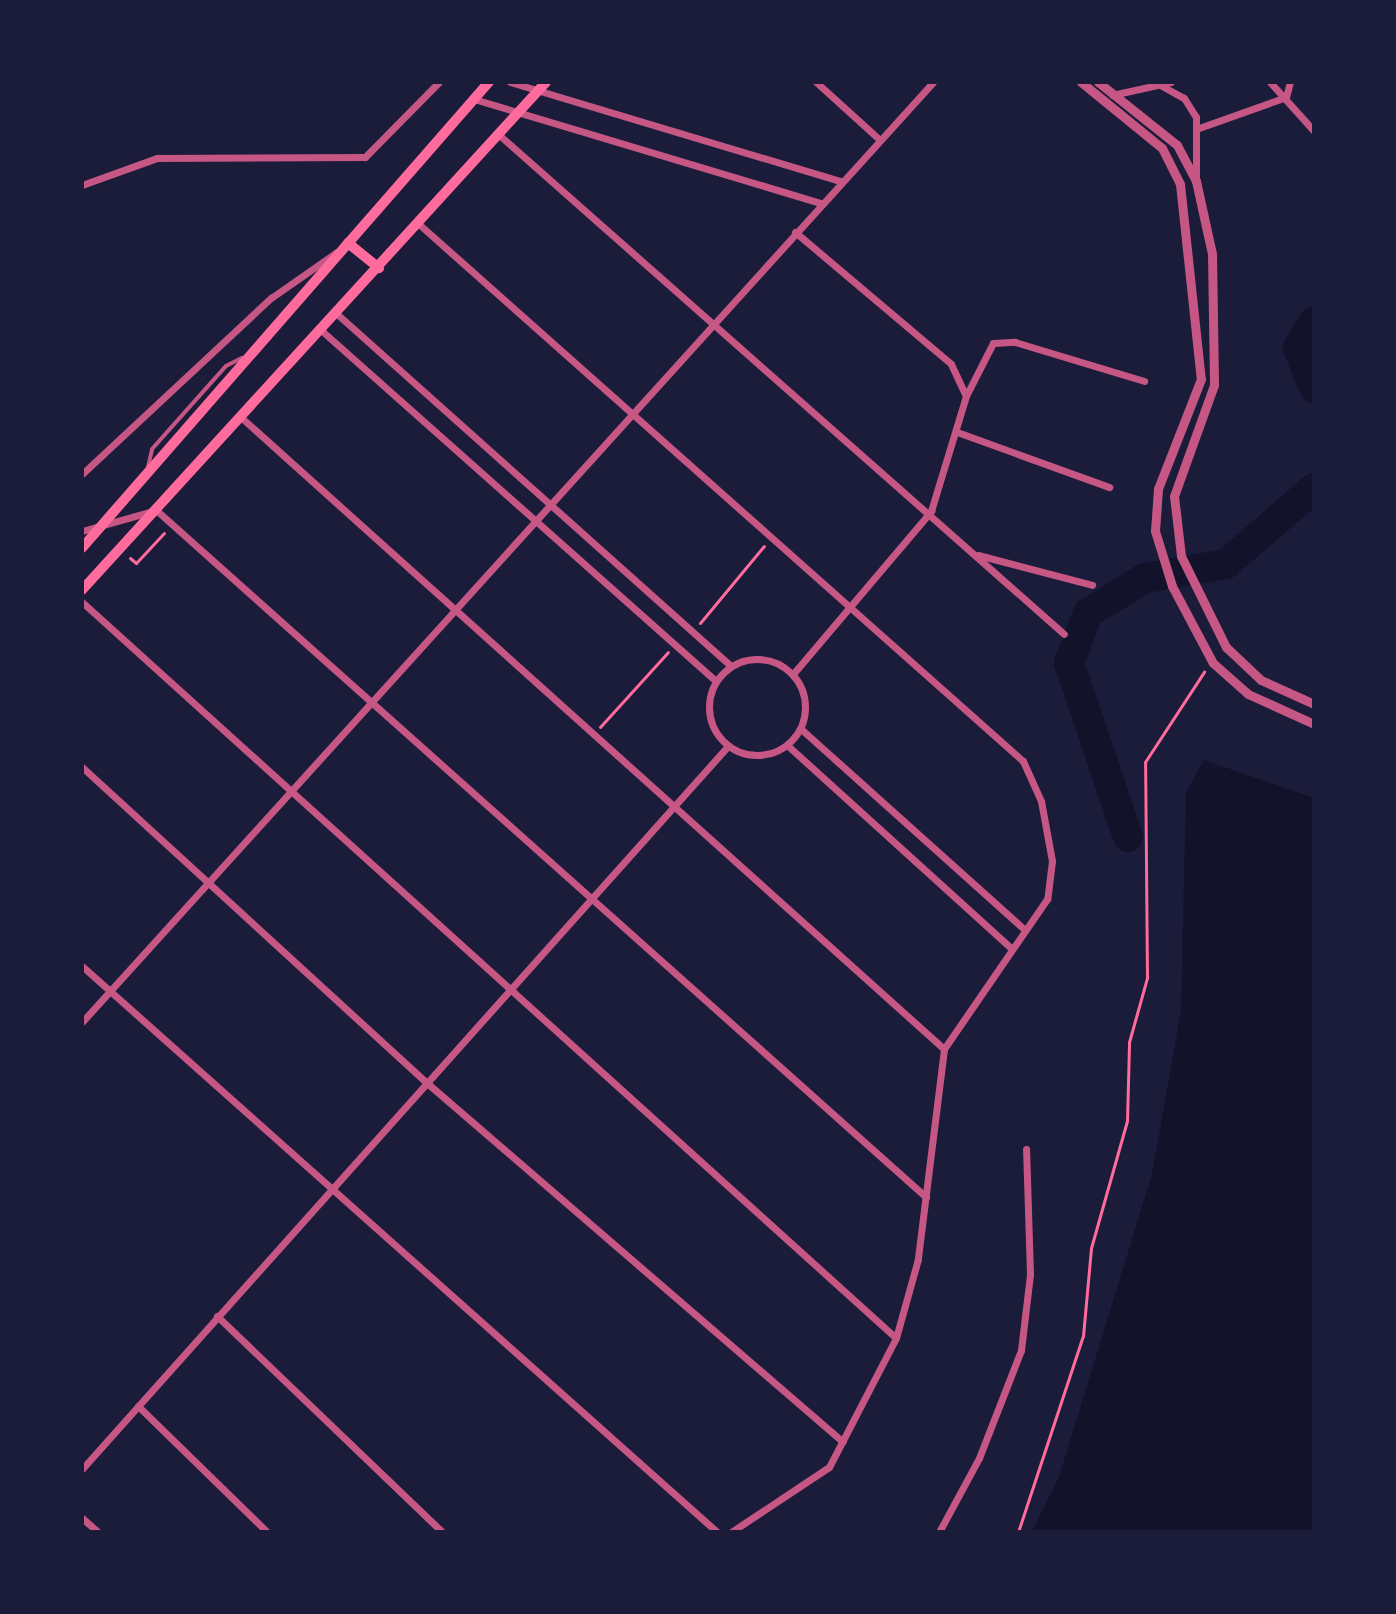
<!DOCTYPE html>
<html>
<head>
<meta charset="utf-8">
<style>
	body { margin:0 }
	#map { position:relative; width:1396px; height:1614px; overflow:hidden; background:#1b1b3a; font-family:"IBM Plex Serif",serif }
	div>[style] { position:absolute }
	.water>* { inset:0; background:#12122b }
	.river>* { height:30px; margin:-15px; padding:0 15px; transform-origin:15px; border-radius:15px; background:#12122b }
	.path>* { height:3px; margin:-1.5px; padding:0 1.5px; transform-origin:1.5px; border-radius:1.5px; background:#ff6b9d }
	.service>* { height:4px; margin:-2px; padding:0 2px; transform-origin:2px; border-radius:2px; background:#c65784 }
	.minor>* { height:7px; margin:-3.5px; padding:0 3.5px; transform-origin:3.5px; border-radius:3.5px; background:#c65784 }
	.minor>.ring { margin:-3.5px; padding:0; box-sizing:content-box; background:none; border:7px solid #c65784; border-radius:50% }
	.tertiary>* { height:9px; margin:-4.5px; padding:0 4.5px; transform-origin:4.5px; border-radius:4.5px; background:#c65784 }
	.secondary>* { height:10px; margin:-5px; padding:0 5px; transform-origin:5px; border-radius:5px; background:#ff6b9d }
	span { translate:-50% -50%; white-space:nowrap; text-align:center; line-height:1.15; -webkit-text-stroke:6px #1b1b3a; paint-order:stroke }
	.frame { position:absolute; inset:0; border:84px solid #1b1b3a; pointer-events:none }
</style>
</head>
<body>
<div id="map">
	<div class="water">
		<i style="clip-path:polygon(1204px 760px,1314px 798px,1314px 1532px,1032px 1532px,1059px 1477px,1152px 1174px,1181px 1011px,1186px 793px)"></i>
	</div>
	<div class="river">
		<i style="left:1314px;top:321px;width:31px;rotate:121deg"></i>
		<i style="left:1298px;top:348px;width:43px;rotate:68.2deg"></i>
		<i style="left:1128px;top:837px;width:184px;rotate:-108.7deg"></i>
		<i style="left:1069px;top:663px;width:53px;rotate:-69.2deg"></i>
		<i style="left:1088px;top:613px;width:67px;rotate:-31.6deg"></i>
		<i style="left:1145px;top:578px;width:82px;rotate:-9.8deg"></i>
		<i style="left:1226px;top:564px;width:116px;rotate:-40.8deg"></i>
	</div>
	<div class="path">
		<i style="left:130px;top:558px;width:8px;rotate:40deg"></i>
		<i style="left:136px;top:563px;width:41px;rotate:-47deg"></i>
		<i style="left:700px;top:623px;width:100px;rotate:-50.3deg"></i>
		<i style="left:600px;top:727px;width:101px;rotate:-47.8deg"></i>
		<i style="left:1018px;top:1532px;width:206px;rotate:-71.7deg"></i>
		<i style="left:1083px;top:1336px;width:88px;rotate:-84.8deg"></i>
		<i style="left:1091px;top:1248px;width:132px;rotate:-74.2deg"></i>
		<i style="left:1127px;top:1121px;width:79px;rotate:-88.5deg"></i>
		<i style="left:1129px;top:1042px;width:66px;rotate:-74.3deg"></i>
		<i style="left:1147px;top:978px;width:216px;rotate:-90.5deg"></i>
		<i style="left:1145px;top:762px;width:108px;rotate:-56.8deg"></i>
	</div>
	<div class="service">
		<i style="left:148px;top:467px;width:18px;rotate:-77deg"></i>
		<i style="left:152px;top:449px;width:111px;rotate:-48.3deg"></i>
		<i style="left:226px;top:366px;width:18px;rotate:-27deg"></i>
	</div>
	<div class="minor">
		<i style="left:510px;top:82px;width:345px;rotate:16.7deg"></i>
		<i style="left:816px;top:82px;width:86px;rotate:42.2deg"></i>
		<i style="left:1270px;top:82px;width:66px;rotate:48.1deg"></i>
		<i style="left:1162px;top:86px;width:25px;rotate:29deg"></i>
		<i style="left:1184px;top:98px;width:22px;rotate:58deg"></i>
		<i style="left:1196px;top:117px;width:61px;rotate:90deg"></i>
		<i style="left:1112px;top:95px;width:60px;rotate:-12.4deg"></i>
		<i style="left:474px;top:99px;width:362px;rotate:16.7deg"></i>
		<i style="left:1199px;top:128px;width:92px;rotate:-19.6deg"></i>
		<i style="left:1286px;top:97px;width:16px;rotate:-75deg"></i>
		<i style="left:498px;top:134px;width:755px;rotate:41.46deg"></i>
		<i style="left:82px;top:185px;width:80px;rotate:-19.8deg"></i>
		<i style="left:157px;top:158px;width:208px;rotate:-0.3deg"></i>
		<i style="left:365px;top:157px;width:105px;rotate:-45.4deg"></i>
		<i style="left:421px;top:226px;width:805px;rotate:41.63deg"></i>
		<i style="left:1023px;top:761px;width:44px;rotate:65.8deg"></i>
		<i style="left:1041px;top:801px;width:61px;rotate:79.6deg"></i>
		<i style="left:1052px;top:861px;width:38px;rotate:97deg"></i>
		<i style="left:1047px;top:899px;width:182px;rotate:124.5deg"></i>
		<i style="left:944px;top:1049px;width:212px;rotate:97.1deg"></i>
		<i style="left:918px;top:1259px;width:82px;rotate:105.6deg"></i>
		<i style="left:896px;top:1338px;width:145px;rotate:117.4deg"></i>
		<i style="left:829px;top:1467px;width:118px;rotate:146.4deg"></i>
		<i style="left:795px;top:232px;width:204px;rotate:40.2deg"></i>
		<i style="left:951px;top:364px;width:35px;rotate:65deg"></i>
		<i style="left:337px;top:314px;width:528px;rotate:41.78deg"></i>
		<i style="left:322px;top:331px;width:527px;rotate:41.62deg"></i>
		<i style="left:244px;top:420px;width:941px;rotate:41.94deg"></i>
		<i style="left:957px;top:432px;width:162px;rotate:19.9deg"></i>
		<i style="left:82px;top:474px;width:258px;rotate:-43deg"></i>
		<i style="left:271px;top:298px;width:80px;rotate:-34.9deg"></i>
		<i style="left:82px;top:531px;width:77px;rotate:-15.8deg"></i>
		<i style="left:156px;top:510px;width:1032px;rotate:41.74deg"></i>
		<i style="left:978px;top:555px;width:118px;rotate:14.7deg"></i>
		<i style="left:82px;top:602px;width:1097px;rotate:42.12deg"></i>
		<i class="ring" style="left:709px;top:659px;width:89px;height:89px"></i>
		<i style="left:793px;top:674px;width:214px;rotate:-49.7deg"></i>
		<i style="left:931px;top:511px;width:120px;rotate:-73.1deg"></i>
		<i style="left:966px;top:396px;width:59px;rotate:-63deg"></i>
		<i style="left:993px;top:343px;width:22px;rotate:-3deg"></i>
		<i style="left:1015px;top:342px;width:135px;rotate:16.8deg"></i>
		<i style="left:801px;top:729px;width:298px;rotate:41.9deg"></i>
		<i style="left:787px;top:745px;width:301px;rotate:42.2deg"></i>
		<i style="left:82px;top:767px;width:468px;rotate:42.5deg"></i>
		<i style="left:427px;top:1083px;width:549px;rotate:40.79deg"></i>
		<i style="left:82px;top:966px;width:851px;rotate:41.71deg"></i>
		<i style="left:82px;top:1022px;width:1268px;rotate:-47.84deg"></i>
		<i style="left:217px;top:1316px;width:312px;rotate:43.8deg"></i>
		<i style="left:138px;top:1406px;width:180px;rotate:44.3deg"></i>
		<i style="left:82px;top:1469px;width:970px;rotate:-48.22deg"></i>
		<i style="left:82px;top:1518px;width:21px;rotate:41deg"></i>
		<i style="left:939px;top:1532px;width:84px;rotate:-61.6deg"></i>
		<i style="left:979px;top:1458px;width:116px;rotate:-68.7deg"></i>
		<i style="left:1021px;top:1350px;width:77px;rotate:-83.2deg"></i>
		<i style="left:1030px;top:1274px;width:125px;rotate:-91.8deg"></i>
	</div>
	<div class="tertiary">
		<i style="left:1081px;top:82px;width:104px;rotate:39.2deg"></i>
		<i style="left:1162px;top:148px;width:40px;rotate:63.4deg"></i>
		<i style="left:1180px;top:184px;width:196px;rotate:83.9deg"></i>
		<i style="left:1201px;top:379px;width:118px;rotate:111.4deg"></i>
		<i style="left:1158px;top:489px;width:42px;rotate:94.1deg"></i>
		<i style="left:1155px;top:531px;width:58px;rotate:72.8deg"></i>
		<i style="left:1172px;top:586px;width:87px;rotate:62deg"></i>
		<i style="left:1213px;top:663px;width:47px;rotate:41.5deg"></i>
		<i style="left:1248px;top:694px;width:72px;rotate:24.4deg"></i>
		<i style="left:1098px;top:82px;width:101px;rotate:38.6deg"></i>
		<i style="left:1177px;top:145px;width:41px;rotate:62.2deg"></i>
		<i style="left:1196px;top:181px;width:75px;rotate:77.6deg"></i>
		<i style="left:1212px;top:254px;width:131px;rotate:89.1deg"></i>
		<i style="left:1214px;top:385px;width:118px;rotate:109.8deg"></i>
		<i style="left:1174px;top:496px;width:60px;rotate:83.3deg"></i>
		<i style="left:1181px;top:556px;width:102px;rotate:63.7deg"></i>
		<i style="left:1226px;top:647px;width:48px;rotate:43.3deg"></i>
		<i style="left:1261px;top:680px;width:58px;rotate:24.4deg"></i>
	</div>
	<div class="secondary">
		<i style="left:348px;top:243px;width:40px;rotate:39deg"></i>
		<i style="left:82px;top:548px;width:619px;rotate:-48.87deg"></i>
		<i style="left:82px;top:590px;width:688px;rotate:-47.59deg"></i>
	</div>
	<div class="frame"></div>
</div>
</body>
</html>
